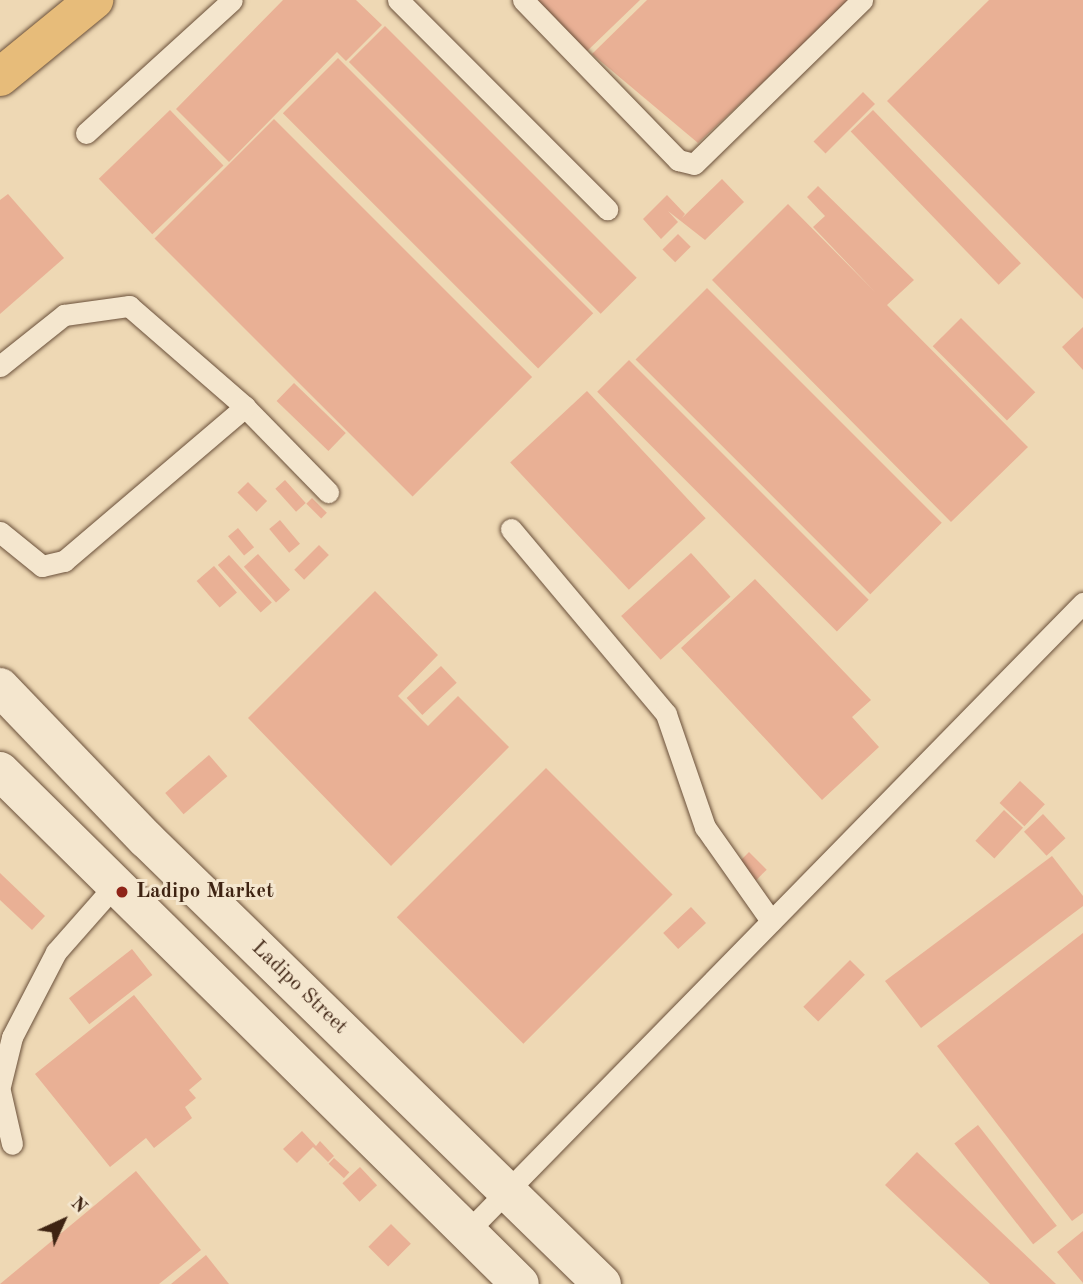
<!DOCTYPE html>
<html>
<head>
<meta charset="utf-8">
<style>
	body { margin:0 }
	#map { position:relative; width:1083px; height:1284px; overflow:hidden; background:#eed8b4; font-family:"Old Standard TT",serif }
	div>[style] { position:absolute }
	.building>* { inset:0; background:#e9b095; transform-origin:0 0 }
	.roads { filter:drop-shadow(0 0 2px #6a503a) drop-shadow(0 0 2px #6a503a) }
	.service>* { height:21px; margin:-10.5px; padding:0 10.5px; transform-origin:10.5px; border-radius:10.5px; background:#f4e6ce }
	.secondary>* { height:38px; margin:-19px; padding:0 19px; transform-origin:19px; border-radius:19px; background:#f4e6ce }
	.primary>* { height:38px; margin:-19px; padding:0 19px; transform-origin:19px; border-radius:19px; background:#e7bc7a }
	.dots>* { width:19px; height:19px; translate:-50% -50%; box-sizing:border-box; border:4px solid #f4e6ce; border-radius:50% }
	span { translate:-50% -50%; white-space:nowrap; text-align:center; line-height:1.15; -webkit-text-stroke:6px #f4e6ce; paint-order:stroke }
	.poi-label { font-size:21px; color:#3e2312; font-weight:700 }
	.left { translate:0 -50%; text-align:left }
	.street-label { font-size:21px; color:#3e2312 }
	.north { position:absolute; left:28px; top:1186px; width:70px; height:70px; -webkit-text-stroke:5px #f4e6ce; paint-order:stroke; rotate:45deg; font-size:19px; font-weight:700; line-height:28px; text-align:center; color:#3e2312 }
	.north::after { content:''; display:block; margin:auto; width:24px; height:32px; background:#3e2312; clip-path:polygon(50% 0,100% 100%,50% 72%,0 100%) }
</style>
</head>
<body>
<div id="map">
	<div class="building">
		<i style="clip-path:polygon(283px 0,356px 0,382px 25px,346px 61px,337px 52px,229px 162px,176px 109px)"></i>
		<i style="clip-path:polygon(533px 0,640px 0,584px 54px)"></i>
		<i style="clip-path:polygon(647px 0,851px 0,698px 143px,592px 54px)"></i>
		<i style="clip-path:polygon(989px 0,1083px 0,1083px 299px,887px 101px)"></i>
		<i style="left:385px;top:26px;width:356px;height:51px;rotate:45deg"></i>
		<i style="left:338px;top:58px;width:361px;height:78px;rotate:45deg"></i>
		<i style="left:863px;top:92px;width:17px;height:70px;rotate:45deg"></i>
		<i style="left:170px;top:110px;width:77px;height:99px;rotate:46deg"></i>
		<i style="left:873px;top:110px;width:213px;height:31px;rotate:46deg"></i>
		<i style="left:274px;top:119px;width:365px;height:169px;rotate:45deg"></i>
		<i style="clip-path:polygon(722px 179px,744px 202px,705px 240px,668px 211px,678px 222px,661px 239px,643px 219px,667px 195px,685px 214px,682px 218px)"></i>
		<i style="clip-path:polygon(818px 186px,914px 280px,887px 305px,1028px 447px,951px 522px,712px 280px,788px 204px,875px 292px,813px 227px,825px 216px,807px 197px)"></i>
		<i style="clip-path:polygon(8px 194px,64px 258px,0 314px,0 200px)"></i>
		<i style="left:678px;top:234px;width:18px;height:22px;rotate:45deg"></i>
		<i style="left:707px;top:288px;width:332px;height:101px;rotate:45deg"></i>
		<i style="left:961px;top:318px;width:105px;height:40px;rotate:45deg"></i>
		<i style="clip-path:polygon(1083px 327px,1083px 370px,1062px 347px)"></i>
		<i style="left:629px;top:360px;width:339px;height:45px;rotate:45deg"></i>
		<i style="left:294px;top:383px;width:72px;height:25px;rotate:44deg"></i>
		<i style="left:587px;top:391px;width:174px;height:105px;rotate:47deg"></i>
		<i style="left:285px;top:480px;width:31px;height:13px;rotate:48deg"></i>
		<i style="left:248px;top:482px;width:27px;height:15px;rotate:45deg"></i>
		<i style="left:312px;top:498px;width:21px;height:8px;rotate:45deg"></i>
		<i style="left:280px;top:520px;width:31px;height:14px;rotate:50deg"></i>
		<i style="left:238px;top:528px;width:25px;height:13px;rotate:50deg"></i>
		<i style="left:319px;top:545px;width:14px;height:35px;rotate:45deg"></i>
		<i style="left:691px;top:553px;width:59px;height:94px;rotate:48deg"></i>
		<i style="left:258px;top:554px;width:48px;height:19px;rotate:48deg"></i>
		<i style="left:229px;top:555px;width:64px;height:15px;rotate:48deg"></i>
		<i style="left:214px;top:566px;width:35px;height:23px;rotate:49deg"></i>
		<i style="clip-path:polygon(755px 579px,871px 700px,852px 717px,879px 747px,822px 800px,681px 648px)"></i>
		<i style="clip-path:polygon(375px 591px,438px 655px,398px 696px,428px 726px,458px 696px,509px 747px,391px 866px,248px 718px)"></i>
		<i style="left:441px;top:666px;width:23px;height:47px;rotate:47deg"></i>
		<i style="left:209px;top:755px;width:28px;height:58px;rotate:49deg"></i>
		<i style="left:546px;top:768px;width:179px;height:211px;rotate:45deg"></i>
		<i style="left:1020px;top:781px;width:34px;height:30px;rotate:43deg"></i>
		<i style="left:1004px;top:810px;width:26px;height:42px;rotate:43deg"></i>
		<i style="left:1043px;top:814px;width:33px;height:26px;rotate:47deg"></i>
		<i style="left:749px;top:852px;width:25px;height:17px;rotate:45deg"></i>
		<i style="clip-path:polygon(1052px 856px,1083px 896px,1083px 906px,921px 1028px,885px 981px)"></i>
		<i style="clip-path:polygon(0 873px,45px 916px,32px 930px,0 900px)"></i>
		<i style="left:691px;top:907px;width:22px;height:38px;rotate:47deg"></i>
		<i style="clip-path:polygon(1083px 933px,1083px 1213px,1072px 1221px,937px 1046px)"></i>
		<i style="left:132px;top:949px;width:33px;height:80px;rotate:52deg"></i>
		<i style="left:850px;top:960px;width:21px;height:66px;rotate:45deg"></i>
		<i style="clip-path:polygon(134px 995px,202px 1079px,189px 1090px,196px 1098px,185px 1107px,192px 1118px,154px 1148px,146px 1138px,110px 1167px,35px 1074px)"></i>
		<i style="left:978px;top:1125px;width:128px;height:30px;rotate:52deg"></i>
		<i style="clip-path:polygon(302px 1131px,316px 1146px,320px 1141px,334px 1156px,328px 1162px,313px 1147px,297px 1163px,283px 1149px)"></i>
		<i style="clip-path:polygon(917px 1152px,1056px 1284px,990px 1284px,885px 1185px)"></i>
		<i style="left:334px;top:1158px;width:21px;height:8px;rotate:43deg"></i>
		<i style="left:360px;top:1167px;width:25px;height:24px;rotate:47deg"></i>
		<i style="clip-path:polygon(136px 1171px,201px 1250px,159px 1284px,0 1284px)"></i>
		<i style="left:391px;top:1224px;width:28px;height:32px;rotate:45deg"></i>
		<i style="clip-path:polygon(1083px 1231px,1083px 1283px,1057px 1252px)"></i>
		<i style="clip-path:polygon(206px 1255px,229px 1284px,171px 1284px)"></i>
	</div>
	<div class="roads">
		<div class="service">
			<i style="left:398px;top:0;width:296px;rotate:45deg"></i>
			<i style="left:523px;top:0;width:223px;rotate:45.9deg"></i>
			<i style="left:678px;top:160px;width:16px;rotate:14deg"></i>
			<i style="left:694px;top:164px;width:235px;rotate:-44.3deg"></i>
			<i style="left:86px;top:133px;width:197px;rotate:-42.3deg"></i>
			<i style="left:0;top:366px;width:82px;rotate:-38.6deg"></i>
			<i style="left:64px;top:315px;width:66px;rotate:-7.9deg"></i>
			<i style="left:129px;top:306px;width:154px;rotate:41deg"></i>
			<i style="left:245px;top:407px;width:119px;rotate:45.7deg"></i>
			<i style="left:511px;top:529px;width:241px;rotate:50deg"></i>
			<i style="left:666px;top:714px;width:120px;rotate:71deg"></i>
			<i style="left:705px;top:827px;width:115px;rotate:54.9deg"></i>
			<i style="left:0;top:532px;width:54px;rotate:39deg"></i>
			<i style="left:42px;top:566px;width:23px;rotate:-13deg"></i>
			<i style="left:64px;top:561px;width:238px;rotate:-40.4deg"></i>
			<i style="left:0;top:1086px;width:50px;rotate:-76.2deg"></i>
			<i style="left:12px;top:1037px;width:96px;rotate:-62.6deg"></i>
			<i style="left:56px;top:952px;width:89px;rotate:-48.6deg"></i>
			<i style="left:0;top:1091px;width:54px;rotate:77.2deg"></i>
			<i style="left:466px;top:1233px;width:882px;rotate:-45.6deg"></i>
		</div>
		<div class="secondary">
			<i style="left:0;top:687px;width:211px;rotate:46.2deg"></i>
			<i style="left:146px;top:839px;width:637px;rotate:44.3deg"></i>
			<i style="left:0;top:771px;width:730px;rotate:44.61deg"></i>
		</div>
		<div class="primary">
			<i style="left:0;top:77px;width:122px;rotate:-39.3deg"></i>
		</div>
	</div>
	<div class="dots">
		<i style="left:122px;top:892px;background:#8f2418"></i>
	</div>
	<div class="poi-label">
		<span class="left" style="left:136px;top:892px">Ladipo Market</span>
	</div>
	<div class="street-label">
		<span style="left:299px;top:988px;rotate:44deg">Ladipo Street</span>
	</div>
	<div class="north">N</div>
</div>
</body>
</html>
